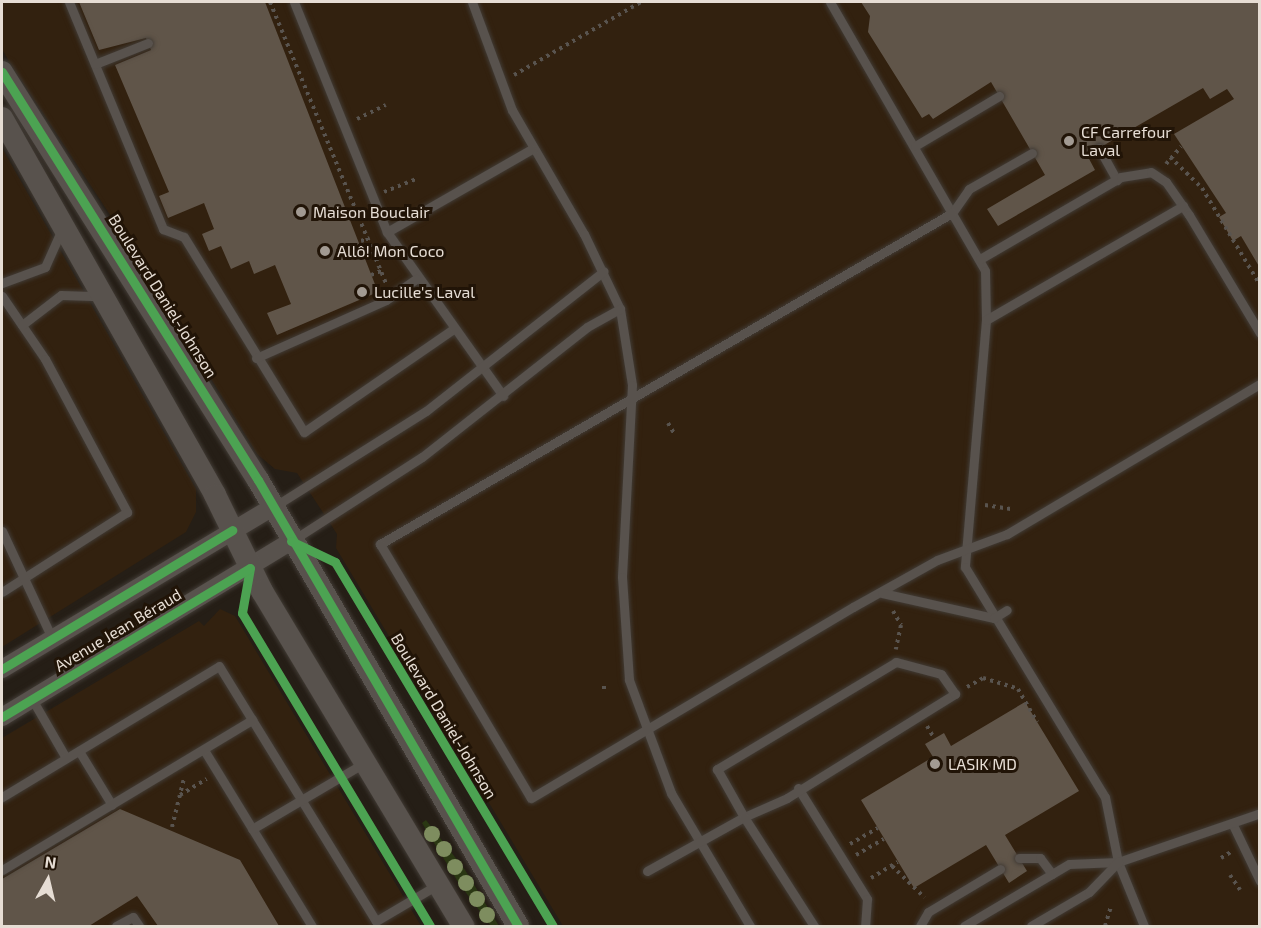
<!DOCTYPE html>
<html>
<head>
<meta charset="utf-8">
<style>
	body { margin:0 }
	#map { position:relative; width:1261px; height:928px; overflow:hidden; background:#251e16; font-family:"Exo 2",sans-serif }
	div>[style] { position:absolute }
	.built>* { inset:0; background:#32210f }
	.green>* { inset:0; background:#2a3713 }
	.building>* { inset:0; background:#605549 }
	.path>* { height:4px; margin-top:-2px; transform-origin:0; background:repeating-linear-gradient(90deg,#59544f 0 3px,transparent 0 7.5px) }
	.roads { filter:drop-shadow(0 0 2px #413b35) drop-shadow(0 0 2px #413b35) }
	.service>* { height:9px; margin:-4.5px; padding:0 4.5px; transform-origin:4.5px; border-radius:4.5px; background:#58524d }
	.minor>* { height:18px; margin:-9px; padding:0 9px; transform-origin:9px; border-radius:9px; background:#58524d }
	.tertiary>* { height:22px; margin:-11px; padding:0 11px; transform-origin:11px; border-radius:11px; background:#58524d }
	.cycleway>* { height:9px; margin:-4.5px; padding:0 4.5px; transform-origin:4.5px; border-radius:4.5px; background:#4ca352 }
	.trees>* { width:16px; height:16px; margin:-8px; border-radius:50%; background:#7e8d5f }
	.dots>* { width:16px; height:16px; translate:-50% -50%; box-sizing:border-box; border:3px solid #211407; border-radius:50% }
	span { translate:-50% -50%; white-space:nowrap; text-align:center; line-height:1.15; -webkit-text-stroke:6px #211407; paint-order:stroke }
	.poi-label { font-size:16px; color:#e6ddd4 }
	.left { translate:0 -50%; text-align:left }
	.street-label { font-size:16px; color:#e6ddd4 }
	.frame { position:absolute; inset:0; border:3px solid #e6ddd4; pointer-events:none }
	.north { position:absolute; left:18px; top:850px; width:60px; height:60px; -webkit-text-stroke:4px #211407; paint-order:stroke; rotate:8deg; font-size:16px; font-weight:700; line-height:24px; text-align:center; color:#e6ddd4 }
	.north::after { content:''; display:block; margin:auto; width:21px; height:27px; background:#e6ddd4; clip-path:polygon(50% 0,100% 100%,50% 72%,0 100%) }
</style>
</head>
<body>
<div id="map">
	<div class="built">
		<i style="clip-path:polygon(2px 2px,1259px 2px,1259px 926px,563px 926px,336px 548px,337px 534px,297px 473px,275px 469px,257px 454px,122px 233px,10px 63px,2px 49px)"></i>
		<i style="clip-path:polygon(2px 148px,196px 489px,196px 512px,186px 532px,2px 647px)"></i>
		<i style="clip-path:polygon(220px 609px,235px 616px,421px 926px,2px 926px,2px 738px,199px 621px,204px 626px)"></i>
	</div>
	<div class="green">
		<i style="clip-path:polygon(426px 820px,465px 870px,499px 926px,491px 926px,458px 882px,422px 823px)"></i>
	</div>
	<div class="building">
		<i style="clip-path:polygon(79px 2px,265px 2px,378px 292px,277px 335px,267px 313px,291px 304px,275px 265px,254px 274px,249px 261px,231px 269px,221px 246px,209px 251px,202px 234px,214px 229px,204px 203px,168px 218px,159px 196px,169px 192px,115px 65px,151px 50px,146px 38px,99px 50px)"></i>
		<i style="clip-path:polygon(861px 2px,1260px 2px,1260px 268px,1241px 236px,1233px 241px,1219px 217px,1226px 213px,1174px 134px,1234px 99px,1227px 89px,1210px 99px,1203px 88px,1087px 155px,1095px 170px,998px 226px,987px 209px,1045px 175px,991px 82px,933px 119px,929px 114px,922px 118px,868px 32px,870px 16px)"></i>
		<i style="clip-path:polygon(1025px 702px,1079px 791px,1005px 835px,1027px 871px,1009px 883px,986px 845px,914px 888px,861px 800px,933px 757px,925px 744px,944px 733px,951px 746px)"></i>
		<i style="clip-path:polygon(120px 809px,240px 860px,279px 926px,158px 926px,137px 896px,89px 926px,2px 926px,2px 879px)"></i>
	</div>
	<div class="path">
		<i style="left:270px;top:2px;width:305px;rotate:67.6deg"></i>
		<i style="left:514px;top:75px;width:146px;rotate:-29.9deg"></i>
		<i style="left:357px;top:119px;width:32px;rotate:-26deg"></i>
		<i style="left:1170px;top:157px;width:45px;rotate:44.1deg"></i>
		<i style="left:1202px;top:188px;width:113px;rotate:59.1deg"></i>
		<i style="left:1166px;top:164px;width:23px;rotate:-49deg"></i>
		<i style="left:384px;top:192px;width:35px;rotate:-22deg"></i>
		<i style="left:361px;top:241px;width:9px;rotate:-18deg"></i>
		<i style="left:371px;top:275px;width:11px;rotate:-22deg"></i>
		<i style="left:668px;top:423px;width:14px;rotate:60deg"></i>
		<i style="left:985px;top:505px;width:26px;rotate:9deg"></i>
		<i style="left:893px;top:611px;width:16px;rotate:60deg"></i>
		<i style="left:901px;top:625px;width:25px;rotate:102deg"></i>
		<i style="left:967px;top:687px;width:18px;rotate:-29deg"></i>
		<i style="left:983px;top:678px;width:37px;rotate:17deg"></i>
		<i style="left:1018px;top:689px;width:38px;rotate:60deg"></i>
		<i style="left:604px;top:689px;width:5px;rotate:-90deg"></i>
		<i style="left:927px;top:726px;width:14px;rotate:60deg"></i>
		<i style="left:180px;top:795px;width:31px;rotate:-31deg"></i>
		<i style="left:172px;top:827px;width:50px;rotate:-76.2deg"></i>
		<i style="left:850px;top:844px;width:32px;rotate:-30deg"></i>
		<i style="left:856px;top:855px;width:32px;rotate:-30deg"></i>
		<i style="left:1221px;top:858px;width:12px;rotate:-31deg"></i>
		<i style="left:892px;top:866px;width:45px;rotate:44.1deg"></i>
		<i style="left:1230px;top:875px;width:18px;rotate:56deg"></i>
		<i style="left:871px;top:878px;width:31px;rotate:-31deg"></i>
		<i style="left:1105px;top:926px;width:21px;rotate:-73deg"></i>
	</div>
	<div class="roads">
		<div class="service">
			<i style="left:69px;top:2px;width:246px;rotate:67.5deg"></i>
			<i style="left:163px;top:229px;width:22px;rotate:21deg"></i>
			<i style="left:184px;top:237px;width:229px;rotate:58.4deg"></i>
			<i style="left:304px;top:432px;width:180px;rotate:-34.6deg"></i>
			<i style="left:294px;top:2px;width:248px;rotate:68deg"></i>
			<i style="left:387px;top:232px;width:201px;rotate:54.7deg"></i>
			<i style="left:472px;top:2px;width:115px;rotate:69.7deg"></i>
			<i style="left:512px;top:110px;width:143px;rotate:59.9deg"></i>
			<i style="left:584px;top:234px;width:83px;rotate:64.4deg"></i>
			<i style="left:620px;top:309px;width:77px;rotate:81deg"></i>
			<i style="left:632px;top:385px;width:192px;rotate:93deg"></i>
			<i style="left:622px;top:577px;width:103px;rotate:86.1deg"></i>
			<i style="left:629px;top:680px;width:121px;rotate:69.6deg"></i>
			<i style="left:671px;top:793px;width:155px;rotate:59.3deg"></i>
			<i style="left:830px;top:2px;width:310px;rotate:60deg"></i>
			<i style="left:985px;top:271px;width:49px;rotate:88.8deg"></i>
			<i style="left:986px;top:320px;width:248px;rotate:94.9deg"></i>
			<i style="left:965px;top:567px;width:269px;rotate:58.7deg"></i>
			<i style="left:1105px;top:797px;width:66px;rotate:78.7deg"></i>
			<i style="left:1118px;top:862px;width:69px;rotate:67.9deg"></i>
			<i style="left:95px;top:64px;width:57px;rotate:-21.6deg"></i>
			<i style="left:915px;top:146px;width:98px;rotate:-30.8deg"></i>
			<i style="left:1099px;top:148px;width:37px;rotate:61deg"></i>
			<i style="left:1032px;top:153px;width:73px;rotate:150.3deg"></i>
			<i style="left:969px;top:189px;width:29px;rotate:125deg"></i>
			<i style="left:952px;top:213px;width:661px;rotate:149.94deg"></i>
			<i style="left:380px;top:544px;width:295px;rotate:59.3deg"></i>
			<i style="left:531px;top:798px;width:374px;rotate:-30.7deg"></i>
			<i style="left:853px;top:607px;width:96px;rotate:-29.2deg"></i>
			<i style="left:937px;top:560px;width:75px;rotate:-20.4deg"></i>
			<i style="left:1007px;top:534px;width:294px;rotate:-30.7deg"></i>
			<i style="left:387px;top:232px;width:167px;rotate:-29.8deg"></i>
			<i style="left:980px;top:259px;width:163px;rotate:-30.2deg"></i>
			<i style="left:1121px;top:177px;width:30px;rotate:-9deg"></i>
			<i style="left:1151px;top:172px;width:18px;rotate:34deg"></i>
			<i style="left:1166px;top:182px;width:40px;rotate:55.1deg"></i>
			<i style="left:1189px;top:215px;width:138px;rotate:59deg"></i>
			<i style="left:2px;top:283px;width:46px;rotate:-20.4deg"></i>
			<i style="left:45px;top:267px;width:42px;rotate:-65.9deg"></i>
			<i style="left:2px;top:296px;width:76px;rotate:55.7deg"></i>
			<i style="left:45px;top:359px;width:174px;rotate:61.8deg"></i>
			<i style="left:127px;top:512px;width:148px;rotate:147.4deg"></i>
			<i style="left:986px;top:320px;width:228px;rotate:-30.1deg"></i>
			<i style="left:22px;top:325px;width:49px;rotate:-37.6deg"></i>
			<i style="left:61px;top:295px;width:38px;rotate:2deg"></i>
			<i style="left:256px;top:358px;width:142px;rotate:-24deg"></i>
			<i style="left:386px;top:300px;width:37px;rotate:-35deg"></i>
			<i style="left:275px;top:506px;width:178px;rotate:-32.2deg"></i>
			<i style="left:426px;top:411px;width:226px;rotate:-38.2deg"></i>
			<i style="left:2px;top:531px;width:118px;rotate:65deg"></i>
			<i style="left:293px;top:540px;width:153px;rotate:-32.8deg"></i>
			<i style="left:422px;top:457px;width:210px;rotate:-38.2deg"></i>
			<i style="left:587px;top:327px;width:38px;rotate:-29deg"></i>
			<i style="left:882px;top:593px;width:115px;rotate:12.6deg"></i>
			<i style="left:994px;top:618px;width:15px;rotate:-32deg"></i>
			<i style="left:32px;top:699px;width:68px;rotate:60deg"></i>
			<i style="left:204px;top:750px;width:206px;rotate:58.5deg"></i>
			<i style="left:79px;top:751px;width:63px;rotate:58.6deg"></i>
			<i style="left:798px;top:788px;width:131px;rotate:58.1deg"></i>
			<i style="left:867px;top:899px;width:27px;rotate:94deg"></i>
			<i style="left:2px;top:797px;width:253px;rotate:-31.1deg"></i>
			<i style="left:219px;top:666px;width:299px;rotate:58.4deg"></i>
			<i style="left:376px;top:921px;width:71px;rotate:-30.5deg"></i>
			<i style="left:1233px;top:825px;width:62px;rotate:64.3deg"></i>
			<i style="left:252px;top:829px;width:130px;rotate:-30.5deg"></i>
			<i style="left:1019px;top:858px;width:21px"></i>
			<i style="left:1040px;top:858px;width:20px;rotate:53deg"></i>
			<i style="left:2px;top:870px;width:292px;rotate:-31deg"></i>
			<i style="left:647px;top:871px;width:111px;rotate:-29.1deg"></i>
			<i style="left:744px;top:817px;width:47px;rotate:-23.8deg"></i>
			<i style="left:787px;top:798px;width:198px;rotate:-31.8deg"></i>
			<i style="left:955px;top:694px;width:24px;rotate:-125deg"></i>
			<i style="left:941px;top:674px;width:47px;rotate:-165.1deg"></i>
			<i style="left:896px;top:662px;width:209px;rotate:149.1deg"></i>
			<i style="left:717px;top:769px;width:55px;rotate:60.6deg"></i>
			<i style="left:744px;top:817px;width:130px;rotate:57.3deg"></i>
			<i style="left:116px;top:926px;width:19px;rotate:-28deg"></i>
			<i style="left:133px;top:917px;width:11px;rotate:56deg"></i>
			<i style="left:920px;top:926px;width:16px;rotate:-60deg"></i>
			<i style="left:928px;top:912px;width:84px;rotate:-30.8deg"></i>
			<i style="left:964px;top:926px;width:122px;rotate:-30.6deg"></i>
			<i style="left:1069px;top:864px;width:49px;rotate:-2.3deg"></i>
			<i style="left:1118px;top:862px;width:150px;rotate:-19deg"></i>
			<i style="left:1031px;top:926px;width:67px;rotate:-30.4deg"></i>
			<i style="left:1089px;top:892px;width:42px;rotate:-46deg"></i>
		</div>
		<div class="minor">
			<i style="left:2px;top:669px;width:316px;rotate:-30.9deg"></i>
			<i style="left:2px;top:717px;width:338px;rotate:-31.3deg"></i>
		</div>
		<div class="tertiary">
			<i style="left:2px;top:72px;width:482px;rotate:57.9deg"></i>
			<i style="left:258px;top:480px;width:516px;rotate:59.76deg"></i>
			<i style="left:2px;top:118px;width:433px;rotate:60.5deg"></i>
			<i style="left:215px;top:495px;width:107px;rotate:63.9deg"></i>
			<i style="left:262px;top:591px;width:391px;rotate:59deg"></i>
		</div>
	</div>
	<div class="cycleway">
		<i style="left:2px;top:72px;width:482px;rotate:57.9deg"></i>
		<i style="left:258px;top:480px;width:516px;rotate:59.76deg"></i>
		<i style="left:291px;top:541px;width:49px;rotate:25.5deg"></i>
		<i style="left:335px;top:562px;width:424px;rotate:59.1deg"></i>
		<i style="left:250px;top:568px;width:46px;rotate:100.1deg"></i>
		<i style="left:242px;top:613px;width:365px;rotate:59deg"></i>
		<i style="left:2px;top:669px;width:269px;rotate:-31.1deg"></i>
		<i style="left:2px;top:717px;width:289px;rotate:-31deg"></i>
	</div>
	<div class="trees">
		<i style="left:432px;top:834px"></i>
		<i style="left:444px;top:849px"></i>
		<i style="left:455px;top:867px"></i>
		<i style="left:466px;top:883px"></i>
		<i style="left:477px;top:899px"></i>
		<i style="left:487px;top:915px"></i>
	</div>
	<div class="dots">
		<i style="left:1069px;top:141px;background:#a29a92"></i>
		<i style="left:301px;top:212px;background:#a29a92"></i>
		<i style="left:325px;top:251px;background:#a29a92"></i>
		<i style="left:362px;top:292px;background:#a29a92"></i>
		<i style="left:935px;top:764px;background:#a29a92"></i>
	</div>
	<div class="poi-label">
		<span class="left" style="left:1081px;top:141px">CF Carrefour<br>Laval</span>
		<span class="left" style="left:313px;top:212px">Maison Bouclair</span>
		<span class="left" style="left:337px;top:251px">Allô! Mon Coco</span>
		<span class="left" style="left:374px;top:292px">Lucille's Laval</span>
		<span class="left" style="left:948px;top:764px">LASIK MD</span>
	</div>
	<div class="street-label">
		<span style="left:163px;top:296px;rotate:58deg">Boulevard Daniel-Johnson</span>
		<span style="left:118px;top:630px;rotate:-31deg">Avenue Jean Béraud</span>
		<span style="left:444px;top:716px;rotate:59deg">Boulevard Daniel-Johnson</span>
	</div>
	<div class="frame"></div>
	<div class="north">N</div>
</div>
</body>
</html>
